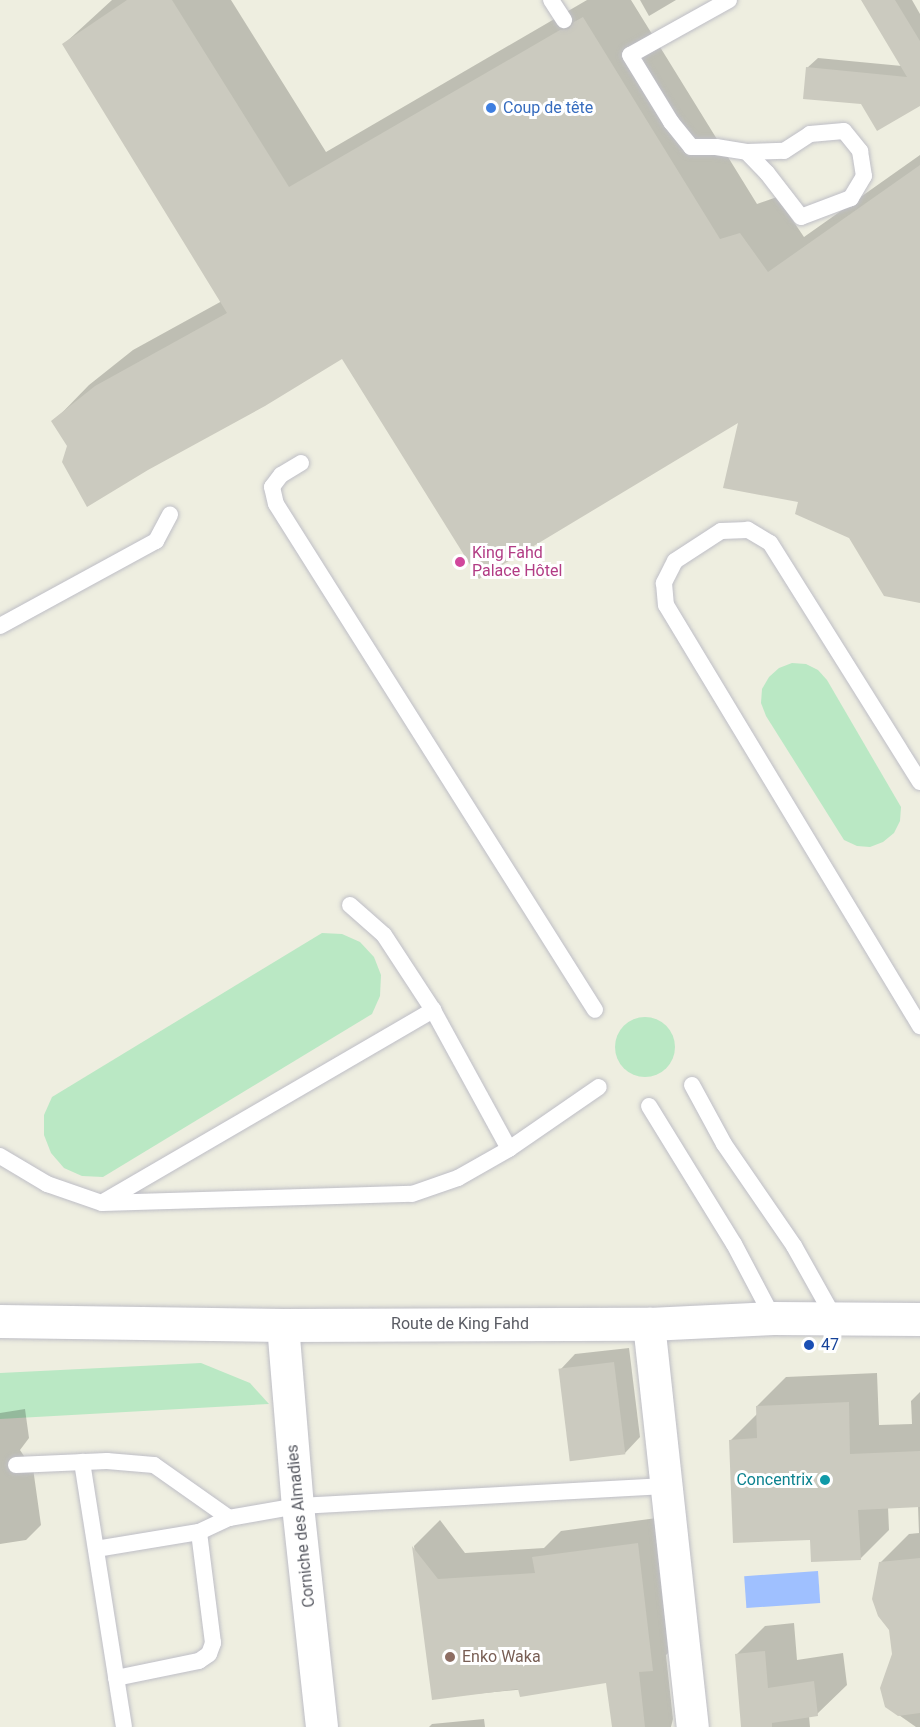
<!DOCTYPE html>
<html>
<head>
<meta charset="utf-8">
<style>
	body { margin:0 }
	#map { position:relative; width:920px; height:1727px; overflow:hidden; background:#eeeee0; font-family:Roboto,sans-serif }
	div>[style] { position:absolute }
	.green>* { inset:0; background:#bae8c4 }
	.round { border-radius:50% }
	.water>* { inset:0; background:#9fc0ff; transform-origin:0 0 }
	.shadow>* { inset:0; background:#0003 }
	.building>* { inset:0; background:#cbcabf; transform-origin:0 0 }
	.roads { filter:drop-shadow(0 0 2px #bebec6) drop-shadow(0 0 2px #bebec6) }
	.lane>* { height:16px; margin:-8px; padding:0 8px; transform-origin:8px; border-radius:8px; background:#fff }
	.street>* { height:32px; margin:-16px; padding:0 16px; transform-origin:16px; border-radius:16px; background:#fff }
	.secondary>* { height:33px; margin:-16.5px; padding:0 16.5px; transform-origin:16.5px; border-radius:16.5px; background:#fff }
	.dots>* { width:16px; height:16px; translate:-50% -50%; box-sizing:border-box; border:3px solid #fff; border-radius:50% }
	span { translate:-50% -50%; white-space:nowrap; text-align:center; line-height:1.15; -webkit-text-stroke:6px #fff; paint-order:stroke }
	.shop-label { font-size:16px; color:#366cbe }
	.left { translate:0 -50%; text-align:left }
	.hotel-label { font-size:16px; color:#b23c85 }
	.street-label { font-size:16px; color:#595b63 }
	.transit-label { font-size:16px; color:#164399 }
	.culture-label { font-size:16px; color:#0d838f }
	.right { translate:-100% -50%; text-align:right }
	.education-label { font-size:16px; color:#785e54 }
</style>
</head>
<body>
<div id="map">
	<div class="green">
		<i style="clip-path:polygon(792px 663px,806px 664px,818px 670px,827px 680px,901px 807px,900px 821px,894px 833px,883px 842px,870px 847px,857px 846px,844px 840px,766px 716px,761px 703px,762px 689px,769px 677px,779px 668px)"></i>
		<i style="clip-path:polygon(322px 933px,342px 934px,360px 942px,374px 957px,381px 975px,380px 996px,372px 1014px,103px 1177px,82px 1176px,64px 1168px,51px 1153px,44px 1135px,44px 1115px,52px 1097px)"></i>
		<i class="round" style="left:615px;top:1017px;width:60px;height:60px"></i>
		<i style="clip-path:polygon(201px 1363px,250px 1383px,269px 1404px,0 1419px,0 1373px)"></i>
	</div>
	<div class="water">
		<i style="left:818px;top:1571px;width:32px;height:74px;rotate:86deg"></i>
	</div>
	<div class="shadow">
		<i style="clip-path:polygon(112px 0,231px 0,326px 152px,587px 0,631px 0,757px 204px,777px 197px,804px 237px,920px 155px,920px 602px,850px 537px,800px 501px,741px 420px,343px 357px,69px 445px,53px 422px,89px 385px,133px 350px,222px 301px,64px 44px)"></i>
		<i style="clip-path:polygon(640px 0,676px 0,649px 16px)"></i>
		<i style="clip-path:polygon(863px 0,912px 0,920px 14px,920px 105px,862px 103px,807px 68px,818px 58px,902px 66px)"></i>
		<i style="clip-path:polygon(629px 1348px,640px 1437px,625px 1453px,560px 1370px,575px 1354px)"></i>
		<i style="clip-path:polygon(877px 1373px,879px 1425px,912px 1424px,911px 1401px,920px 1392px,920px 1727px,916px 1727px,886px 1706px,894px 1654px,880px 1563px,909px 1534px,919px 1533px,918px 1506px,888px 1507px,889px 1530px,860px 1559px,812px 1538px,731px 1440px,758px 1413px,757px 1406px,786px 1377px)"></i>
		<i style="clip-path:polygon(25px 1409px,29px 1438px,20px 1450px,26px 1459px,32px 1461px,41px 1525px,26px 1540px,0 1544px,0 1413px)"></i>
		<i style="clip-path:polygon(664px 1517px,679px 1642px,666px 1655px,673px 1719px,671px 1727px,614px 1727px,608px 1681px,433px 1698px,414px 1546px,440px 1520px,465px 1553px,544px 1548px,561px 1531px)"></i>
		<i style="clip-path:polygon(794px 1623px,797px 1660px,843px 1653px,847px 1685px,817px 1714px,809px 1716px,810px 1727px,743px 1727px,736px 1655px,765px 1626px)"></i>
		<i style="clip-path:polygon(484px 1719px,485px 1727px,429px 1727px,432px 1724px)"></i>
	</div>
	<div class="building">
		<i style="clip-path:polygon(127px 0,172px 0,289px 187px,560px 30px,569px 29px,574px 22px,583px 17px,720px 239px,740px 233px,768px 272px,920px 165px,920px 603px,884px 596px,849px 538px,795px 514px,798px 502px,723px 488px,738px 423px,479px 579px,342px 359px,265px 406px,148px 470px,87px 507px,62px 462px,67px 446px,51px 421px,95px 386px,227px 313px,62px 44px)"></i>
		<i style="clip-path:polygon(861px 0,895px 0,920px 41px,920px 106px,877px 131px,861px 104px,803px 99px,806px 67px,907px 77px)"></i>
		<i style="left:614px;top:1362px;width:93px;height:56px;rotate:83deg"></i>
		<i style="clip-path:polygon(849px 1402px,850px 1454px,920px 1451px,920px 1507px,858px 1510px,861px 1560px,811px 1562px,810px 1540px,733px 1543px,729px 1440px,757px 1438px,756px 1406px)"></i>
		<i style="clip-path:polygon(638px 1543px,653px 1671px,639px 1672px,645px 1727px,612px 1727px,606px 1683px,520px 1697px,518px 1689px,432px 1700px,412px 1546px,438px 1579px,535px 1573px,532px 1557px)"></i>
		<i style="clip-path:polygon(920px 1558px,920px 1713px,898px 1716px,885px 1707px,880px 1688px,892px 1654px,889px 1630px,878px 1616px,872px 1599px,879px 1562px)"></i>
		<i style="clip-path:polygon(765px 1651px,768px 1688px,814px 1681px,818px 1716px,772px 1723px,772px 1727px,741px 1727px,735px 1654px)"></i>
	</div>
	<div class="roads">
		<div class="lane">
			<i style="left:551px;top:0;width:24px;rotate:57deg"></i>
			<i style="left:729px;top:0;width:113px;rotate:150.9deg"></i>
			<i style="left:630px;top:55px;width:79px;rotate:58.5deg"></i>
			<i style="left:671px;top:122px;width:32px;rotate:51deg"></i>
			<i style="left:691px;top:147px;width:25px"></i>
			<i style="left:716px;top:147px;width:31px;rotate:9deg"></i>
			<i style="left:747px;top:152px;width:37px;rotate:-2deg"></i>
			<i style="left:784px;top:151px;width:31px;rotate:-33deg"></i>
			<i style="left:810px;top:134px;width:34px;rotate:-5deg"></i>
			<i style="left:844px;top:131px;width:26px;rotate:51deg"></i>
			<i style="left:860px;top:151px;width:25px;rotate:81deg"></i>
			<i style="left:864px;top:176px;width:26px;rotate:121deg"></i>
			<i style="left:851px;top:198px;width:53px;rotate:159.2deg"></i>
			<i style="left:801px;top:217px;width:56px;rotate:-127.7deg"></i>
			<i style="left:767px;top:173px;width:29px;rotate:-134deg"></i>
			<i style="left:301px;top:463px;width:23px;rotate:149deg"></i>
			<i style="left:281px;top:475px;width:15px;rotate:127deg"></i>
			<i style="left:272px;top:487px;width:17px;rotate:77deg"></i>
			<i style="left:276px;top:504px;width:598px;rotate:57.77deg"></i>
			<i style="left:0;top:626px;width:178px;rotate:-28.6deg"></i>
			<i style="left:156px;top:541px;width:30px;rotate:-62deg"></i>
			<i style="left:920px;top:782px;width:282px;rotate:-122.1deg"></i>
			<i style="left:770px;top:543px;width:26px;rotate:-149deg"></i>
			<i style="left:748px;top:530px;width:27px;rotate:178deg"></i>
			<i style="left:721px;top:531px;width:55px;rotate:146.9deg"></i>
			<i style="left:675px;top:561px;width:25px;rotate:117deg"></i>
			<i style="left:664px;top:583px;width:22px;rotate:85deg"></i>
			<i style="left:666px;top:605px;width:492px;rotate:58.9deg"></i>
			<i style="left:350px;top:905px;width:45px;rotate:41.4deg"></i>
			<i style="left:384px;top:935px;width:90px;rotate:56.8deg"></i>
			<i style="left:433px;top:1010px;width:158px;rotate:61.3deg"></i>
			<i style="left:692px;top:1085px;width:67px;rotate:61.5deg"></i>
			<i style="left:724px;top:1144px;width:124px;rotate:55.5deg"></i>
			<i style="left:794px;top:1246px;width:84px;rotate:60.7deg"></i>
			<i style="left:649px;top:1106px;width:162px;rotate:58.4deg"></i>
			<i style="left:734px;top:1244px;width:84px;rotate:62.2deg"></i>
			<i style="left:0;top:1156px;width:55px;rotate:30.8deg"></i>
			<i style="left:47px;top:1184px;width:58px;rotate:19.1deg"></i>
			<i style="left:102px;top:1203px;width:310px;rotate:-1.7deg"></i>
			<i style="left:412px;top:1194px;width:49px;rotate:-19.2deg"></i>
			<i style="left:458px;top:1178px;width:59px;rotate:-29.6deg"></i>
			<i style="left:509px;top:1149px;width:109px;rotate:-34.6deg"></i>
			<i style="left:105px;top:1201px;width:380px;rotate:-30.2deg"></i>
			<i style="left:82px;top:1462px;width:268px;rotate:81deg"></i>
			<i style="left:16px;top:1465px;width:91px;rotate:-2.5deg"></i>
			<i style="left:107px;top:1461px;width:47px;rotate:4.9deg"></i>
			<i style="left:154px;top:1465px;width:92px;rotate:35.2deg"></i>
			<i style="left:229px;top:1518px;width:70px;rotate:-9.9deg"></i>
			<i style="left:298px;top:1506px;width:369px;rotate:-3.1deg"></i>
			<i style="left:96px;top:1549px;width:104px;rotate:-9.4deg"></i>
			<i style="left:199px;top:1532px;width:33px;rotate:-25deg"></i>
			<i style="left:116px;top:1678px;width:85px;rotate:-11.6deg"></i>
			<i style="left:199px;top:1661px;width:12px;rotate:-35deg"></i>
			<i style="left:209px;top:1654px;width:12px;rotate:-70deg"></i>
			<i style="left:213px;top:1643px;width:112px;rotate:-97.2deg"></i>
		</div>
		<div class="street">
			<i style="left:649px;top:1324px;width:405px;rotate:83.8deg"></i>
			<i style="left:283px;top:1325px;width:182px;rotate:85.3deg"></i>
			<i style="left:298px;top:1506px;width:222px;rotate:83.8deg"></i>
		</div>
		<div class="secondary">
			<i style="left:0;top:1321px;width:283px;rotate:0.8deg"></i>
			<i style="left:283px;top:1325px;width:366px;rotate:-0.2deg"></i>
			<i style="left:649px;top:1324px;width:124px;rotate:-2.8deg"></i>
			<i style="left:773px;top:1318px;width:147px;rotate:0.4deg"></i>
		</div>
	</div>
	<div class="dots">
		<i style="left:491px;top:108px;background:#3f7fe0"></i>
		<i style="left:460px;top:562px;background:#d1479c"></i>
		<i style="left:809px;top:1345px;background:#1a4fb4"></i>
		<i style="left:825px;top:1480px;background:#0f9aa8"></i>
		<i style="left:450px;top:1657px;background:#8d6e63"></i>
	</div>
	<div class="shop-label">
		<span class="left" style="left:503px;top:108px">Coup de tête</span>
	</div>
	<div class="hotel-label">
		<span class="left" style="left:472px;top:562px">King Fahd<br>Palace Hôtel</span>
	</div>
	<div class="street-label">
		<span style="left:460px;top:1324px">Route de King Fahd</span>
		<span style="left:301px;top:1526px;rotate:-96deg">Corniche des Almadies</span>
	</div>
	<div class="transit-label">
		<span class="left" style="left:821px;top:1345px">47</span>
	</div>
	<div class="culture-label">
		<span class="right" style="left:813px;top:1480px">Concentrix</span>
	</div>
	<div class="education-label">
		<span class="left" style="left:462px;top:1657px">Enko Waka</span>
	</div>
</div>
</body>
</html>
